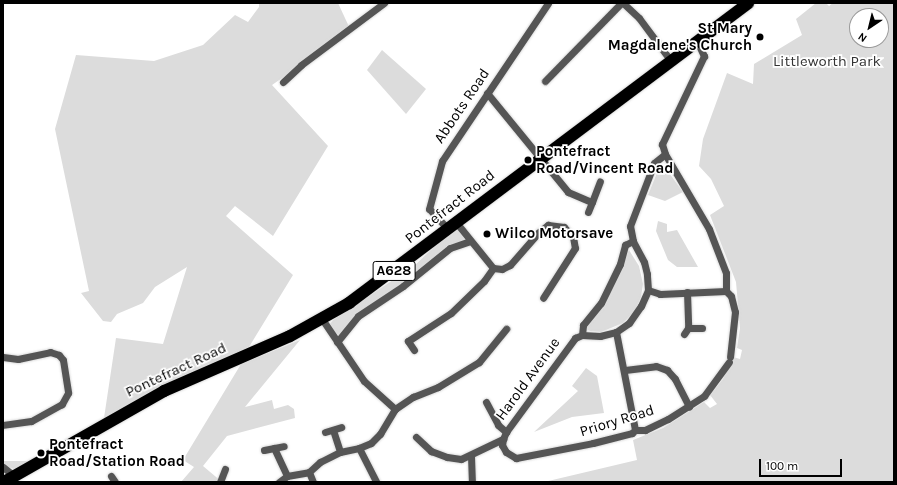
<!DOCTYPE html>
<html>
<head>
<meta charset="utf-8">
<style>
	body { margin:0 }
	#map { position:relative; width:897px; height:485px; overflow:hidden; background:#fff; font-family:Karla,sans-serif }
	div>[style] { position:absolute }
	.green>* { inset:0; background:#dcdcdc }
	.roads { filter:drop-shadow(0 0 1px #dbdbdb) drop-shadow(0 0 1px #dbdbdb) }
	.street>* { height:7px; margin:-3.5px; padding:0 3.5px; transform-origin:3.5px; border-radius:3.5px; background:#555 }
	.highway>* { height:12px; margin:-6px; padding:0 6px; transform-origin:6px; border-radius:6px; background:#000 }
	.dots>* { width:11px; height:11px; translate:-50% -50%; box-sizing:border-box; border:2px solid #fff; border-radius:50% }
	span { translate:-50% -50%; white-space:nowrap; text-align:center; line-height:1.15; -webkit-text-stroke:3.5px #fff; paint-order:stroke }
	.shield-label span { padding:1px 3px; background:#fff; border:1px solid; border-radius:3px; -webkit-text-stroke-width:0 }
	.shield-label { font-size:14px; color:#000; font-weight:700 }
	.poi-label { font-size:15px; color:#000; font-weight:700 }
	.right { translate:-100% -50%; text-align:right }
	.left { translate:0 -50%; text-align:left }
	.park-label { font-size:15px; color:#333 }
	.street-label { font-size:15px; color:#000 }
	.frame { position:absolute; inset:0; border:4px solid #000; pointer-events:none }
	.north { position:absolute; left:849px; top:8px; width:40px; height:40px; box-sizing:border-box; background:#fff; border:1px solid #999; border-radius:50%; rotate:215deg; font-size:11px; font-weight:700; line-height:16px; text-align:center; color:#000 }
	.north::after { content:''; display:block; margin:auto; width:14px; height:18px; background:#000; clip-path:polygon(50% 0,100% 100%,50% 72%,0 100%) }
	.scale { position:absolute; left:759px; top:459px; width:83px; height:18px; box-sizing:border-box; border:2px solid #000; border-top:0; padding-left:5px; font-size:12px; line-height:14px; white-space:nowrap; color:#000; -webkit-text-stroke:3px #fff; paint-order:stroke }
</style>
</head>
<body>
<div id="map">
	<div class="green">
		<i style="clip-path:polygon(259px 3px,338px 3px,351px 31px,272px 85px,328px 146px,273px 236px,235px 206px,226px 216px,293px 275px,249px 347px,149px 393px,104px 418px,116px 338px,163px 344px,187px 267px,155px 287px,143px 303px,117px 314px,111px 322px,103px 321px,81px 293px,89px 291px,55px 129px,76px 55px,154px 61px,203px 45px,235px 15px,248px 22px,259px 7px)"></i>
		<i style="clip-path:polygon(evenodd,816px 3px,826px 3px,829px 6px,833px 3px,894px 3px,894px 482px,544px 482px,637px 460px,633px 440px,663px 428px,704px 402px,710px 408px,717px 404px,710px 395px,723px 379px,733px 357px,740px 359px,742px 350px,737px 348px,740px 328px,736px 282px,710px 215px,724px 206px,711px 179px,699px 166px,703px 139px,727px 73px,753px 84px,754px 64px,802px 35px,796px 19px,816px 3px,857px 16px,881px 16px,881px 40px,857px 40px,857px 16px)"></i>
		<i style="clip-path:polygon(382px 50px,426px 89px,406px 114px,367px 70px)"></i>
		<i style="clip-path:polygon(664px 166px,683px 192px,665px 201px,648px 195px,659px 168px)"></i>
		<i style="clip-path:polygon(658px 221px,667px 224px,667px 232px,677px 230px,698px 267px,677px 267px,668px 260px,656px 231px)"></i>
		<i style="clip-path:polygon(457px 229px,465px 239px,451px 246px,339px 335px,335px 333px,330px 324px,333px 320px,414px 266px,452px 230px)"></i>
		<i style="clip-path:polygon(629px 250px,639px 266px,643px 284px,641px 297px,635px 311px,623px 323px,601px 332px,590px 331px,586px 329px,604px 302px)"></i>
		<i style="clip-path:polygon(300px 340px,245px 407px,272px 400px,274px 409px,288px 405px,294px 409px,295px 418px,227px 436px,203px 466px,222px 482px,181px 482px,194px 467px,183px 460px,241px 364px)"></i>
		<i style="clip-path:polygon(586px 368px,597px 376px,604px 413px,572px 417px,534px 432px,578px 391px,572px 386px)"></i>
		<i style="clip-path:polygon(3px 461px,31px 461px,17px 470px,3px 465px)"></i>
	</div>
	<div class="roads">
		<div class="street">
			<i style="left:623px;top:3px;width:22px;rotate:43deg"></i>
			<i style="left:639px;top:18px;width:54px;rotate:53.3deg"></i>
			<i style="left:697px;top:41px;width:17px;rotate:65deg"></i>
			<i style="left:704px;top:56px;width:98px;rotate:115.5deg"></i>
			<i style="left:662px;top:144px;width:10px;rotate:73deg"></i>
			<i style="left:665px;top:154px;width:87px;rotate:59.6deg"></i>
			<i style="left:709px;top:229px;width:47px;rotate:68.9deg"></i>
			<i style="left:726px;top:273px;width:18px;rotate:90deg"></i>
			<i style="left:726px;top:291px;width:7px;rotate:45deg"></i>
			<i style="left:731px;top:296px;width:16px;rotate:76deg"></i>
			<i style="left:735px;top:312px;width:45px;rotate:96.3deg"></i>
			<i style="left:545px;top:81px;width:109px;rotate:-45.7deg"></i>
			<i style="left:283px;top:82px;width:25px;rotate:-43deg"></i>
			<i style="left:301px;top:65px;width:104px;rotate:-36.8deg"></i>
			<i style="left:487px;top:93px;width:128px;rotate:50.7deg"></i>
			<i style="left:568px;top:192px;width:26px;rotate:23deg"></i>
			<i style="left:592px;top:202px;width:22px;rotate:-69deg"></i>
			<i style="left:588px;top:212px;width:11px;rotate:-68deg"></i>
			<i style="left:455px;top:221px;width:60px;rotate:51deg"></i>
			<i style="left:447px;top:228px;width:26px;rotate:-133deg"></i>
			<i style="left:429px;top:209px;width:50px;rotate:-74.8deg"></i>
			<i style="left:442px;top:161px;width:190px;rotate:-56.1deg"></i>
			<i style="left:493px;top:268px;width:9px;rotate:6deg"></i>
			<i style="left:502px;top:269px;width:9px;rotate:-27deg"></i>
			<i style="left:510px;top:265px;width:43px;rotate:-48.8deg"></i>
			<i style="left:538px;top:233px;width:13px;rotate:-39deg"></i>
			<i style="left:548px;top:225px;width:16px;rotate:7deg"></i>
			<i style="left:564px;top:227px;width:13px;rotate:48deg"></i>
			<i style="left:573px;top:237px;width:11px;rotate:80deg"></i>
			<i style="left:575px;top:248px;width:59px;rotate:122.6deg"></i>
			<i style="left:648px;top:290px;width:13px;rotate:18deg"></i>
			<i style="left:660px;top:294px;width:66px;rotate:-2.6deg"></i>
			<i style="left:687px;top:292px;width:36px;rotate:88deg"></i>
			<i style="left:322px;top:319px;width:75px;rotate:55.9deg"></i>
			<i style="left:364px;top:381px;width:42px;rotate:42.1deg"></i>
			<i style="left:616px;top:332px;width:100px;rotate:79deg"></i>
			<i style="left:684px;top:334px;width:7px;rotate:-56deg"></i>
			<i style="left:688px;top:328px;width:14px"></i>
			<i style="left:582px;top:335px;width:18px;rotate:3deg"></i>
			<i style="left:600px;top:336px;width:16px;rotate:-14deg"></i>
			<i style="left:616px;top:332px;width:16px;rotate:-35deg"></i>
			<i style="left:629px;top:323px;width:21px;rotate:-55deg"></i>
			<i style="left:641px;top:306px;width:17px;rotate:-66deg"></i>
			<i style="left:648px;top:290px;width:16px;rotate:-94deg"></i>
			<i style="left:647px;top:274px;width:12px;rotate:-104deg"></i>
			<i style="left:644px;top:262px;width:24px;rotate:-118deg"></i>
			<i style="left:337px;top:342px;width:33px;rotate:-51deg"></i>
			<i style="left:358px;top:316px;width:54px;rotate:-33.7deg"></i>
			<i style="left:403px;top:286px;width:60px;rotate:-39deg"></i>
			<i style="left:450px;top:248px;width:21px;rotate:-19deg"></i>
			<i style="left:414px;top:350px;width:11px;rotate:-124deg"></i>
			<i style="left:408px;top:341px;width:51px;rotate:-33.1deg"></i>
			<i style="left:451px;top:313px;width:46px;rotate:-44.1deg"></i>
			<i style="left:484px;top:281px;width:16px;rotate:-55deg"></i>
			<i style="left:3px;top:357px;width:15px;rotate:8deg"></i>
			<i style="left:18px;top:359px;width:33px;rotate:-12deg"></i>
			<i style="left:50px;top:352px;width:9px;rotate:18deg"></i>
			<i style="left:59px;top:355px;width:6px;rotate:51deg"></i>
			<i style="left:63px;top:360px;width:33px;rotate:81deg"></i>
			<i style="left:68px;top:393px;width:13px;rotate:119deg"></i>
			<i style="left:62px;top:404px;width:35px;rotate:151deg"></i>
			<i style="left:31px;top:421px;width:28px;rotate:172deg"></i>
			<i style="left:625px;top:370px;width:31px;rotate:-7deg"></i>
			<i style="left:656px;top:366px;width:12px;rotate:20deg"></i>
			<i style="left:667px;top:370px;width:12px;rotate:48deg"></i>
			<i style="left:675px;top:379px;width:31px;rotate:63deg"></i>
			<i style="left:486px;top:402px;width:26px;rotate:62deg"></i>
			<i style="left:498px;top:425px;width:11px;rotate:41deg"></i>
			<i style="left:333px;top:430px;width:23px;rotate:72deg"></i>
			<i style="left:325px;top:432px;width:17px;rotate:-17deg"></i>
			<i style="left:416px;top:437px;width:21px;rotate:43deg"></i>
			<i style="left:431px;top:451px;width:17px;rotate:21deg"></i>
			<i style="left:447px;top:457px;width:14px;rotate:8deg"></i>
			<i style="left:461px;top:459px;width:47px;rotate:-25.5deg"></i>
			<i style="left:503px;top:439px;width:8px;rotate:-67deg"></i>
			<i style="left:506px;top:432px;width:117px;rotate:-53.7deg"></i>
			<i style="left:575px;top:338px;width:8px;rotate:-23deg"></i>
			<i style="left:582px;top:335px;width:10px;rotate:-84deg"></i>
			<i style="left:583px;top:325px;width:28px;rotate:-51deg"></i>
			<i style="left:601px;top:303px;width:43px;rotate:-64deg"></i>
			<i style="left:620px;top:264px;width:20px;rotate:-75deg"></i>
			<i style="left:625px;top:245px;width:9px;rotate:-27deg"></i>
			<i style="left:633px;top:241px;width:15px;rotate:-101deg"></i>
			<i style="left:630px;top:226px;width:67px;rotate:-69.1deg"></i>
			<i style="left:654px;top:163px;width:14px;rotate:-39deg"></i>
			<i style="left:503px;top:439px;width:6px;rotate:99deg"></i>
			<i style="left:502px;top:445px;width:8px;rotate:60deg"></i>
			<i style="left:506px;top:452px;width:12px;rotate:31deg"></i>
			<i style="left:516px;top:458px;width:78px;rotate:-11deg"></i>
			<i style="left:593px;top:443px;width:40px;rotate:-14.4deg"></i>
			<i style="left:632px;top:433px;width:4px;rotate:-45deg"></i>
			<i style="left:635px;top:430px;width:10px"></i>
			<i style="left:645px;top:430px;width:25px;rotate:-26deg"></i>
			<i style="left:668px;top:419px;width:43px;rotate:-32.6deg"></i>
			<i style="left:704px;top:396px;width:42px;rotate:-53.7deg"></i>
			<i style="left:274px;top:448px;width:31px;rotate:65deg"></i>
			<i style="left:359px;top:448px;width:38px;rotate:63deg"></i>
			<i style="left:264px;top:450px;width:20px;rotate:-11deg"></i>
			<i style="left:471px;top:456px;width:26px;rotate:88deg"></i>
			<i style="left:3px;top:467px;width:14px;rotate:39deg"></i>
			<i style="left:309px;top:472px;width:11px;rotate:68deg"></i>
			<i style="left:111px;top:476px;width:7px;rotate:56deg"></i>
			<i style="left:220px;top:482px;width:14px;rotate:-69deg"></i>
			<i style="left:279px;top:482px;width:10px;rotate:-37deg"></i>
			<i style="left:287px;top:476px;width:22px;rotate:-10deg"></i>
			<i style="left:309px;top:472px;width:15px;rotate:-42deg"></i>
			<i style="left:320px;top:462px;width:22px;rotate:-27deg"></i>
			<i style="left:340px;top:452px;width:19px;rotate:-12deg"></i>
			<i style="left:359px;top:448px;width:13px;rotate:-23deg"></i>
			<i style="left:371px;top:443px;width:13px;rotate:-45deg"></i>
			<i style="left:380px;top:434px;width:29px;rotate:-59deg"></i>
			<i style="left:395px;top:409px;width:22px;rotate:-34deg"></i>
			<i style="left:413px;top:397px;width:27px;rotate:-22deg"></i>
			<i style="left:438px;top:387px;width:48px;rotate:-31.4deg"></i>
			<i style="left:479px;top:362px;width:43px;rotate:-50.7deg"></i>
		</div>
		<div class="highway">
			<i style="left:4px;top:482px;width:184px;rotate:-29.6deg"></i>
			<i style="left:164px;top:391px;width:137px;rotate:-23.6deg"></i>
			<i style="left:290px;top:336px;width:68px;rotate:-29.2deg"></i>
			<i style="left:349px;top:303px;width:499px;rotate:-36.9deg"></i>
		</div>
	</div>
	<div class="dots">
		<i style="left:760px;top:37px;background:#000"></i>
		<i style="left:528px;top:160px;background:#000"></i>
		<i style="left:487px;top:234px;background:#000"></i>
		<i style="left:41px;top:453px;background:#000"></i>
	</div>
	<div class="shield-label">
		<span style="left:394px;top:271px">A628</span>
	</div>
	<div class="poi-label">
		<span class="right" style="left:752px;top:37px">St Mary<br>Magdalene's Church</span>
		<span class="left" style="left:536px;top:160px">Pontefract<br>Road/Vincent Road</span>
		<span class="left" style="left:495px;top:234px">Wilco Motorsave</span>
		<span class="left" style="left:49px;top:453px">Pontefract<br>Road/Station Road</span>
	</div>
	<div class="park-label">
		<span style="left:827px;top:62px">Littleworth Park</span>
	</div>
	<div class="street-label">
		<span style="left:462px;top:106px;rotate:-56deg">Abbots Road</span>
		<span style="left:450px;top:207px;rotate:-38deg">Pontefract Road</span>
		<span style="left:176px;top:370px;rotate:-25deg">Pontefract Road</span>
		<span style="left:528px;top:379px;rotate:-54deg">Harold Avenue</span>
		<span style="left:617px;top:421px;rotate:-17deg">Priory Road</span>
	</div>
	<div class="frame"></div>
	<div class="north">N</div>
	<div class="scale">100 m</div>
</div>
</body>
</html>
